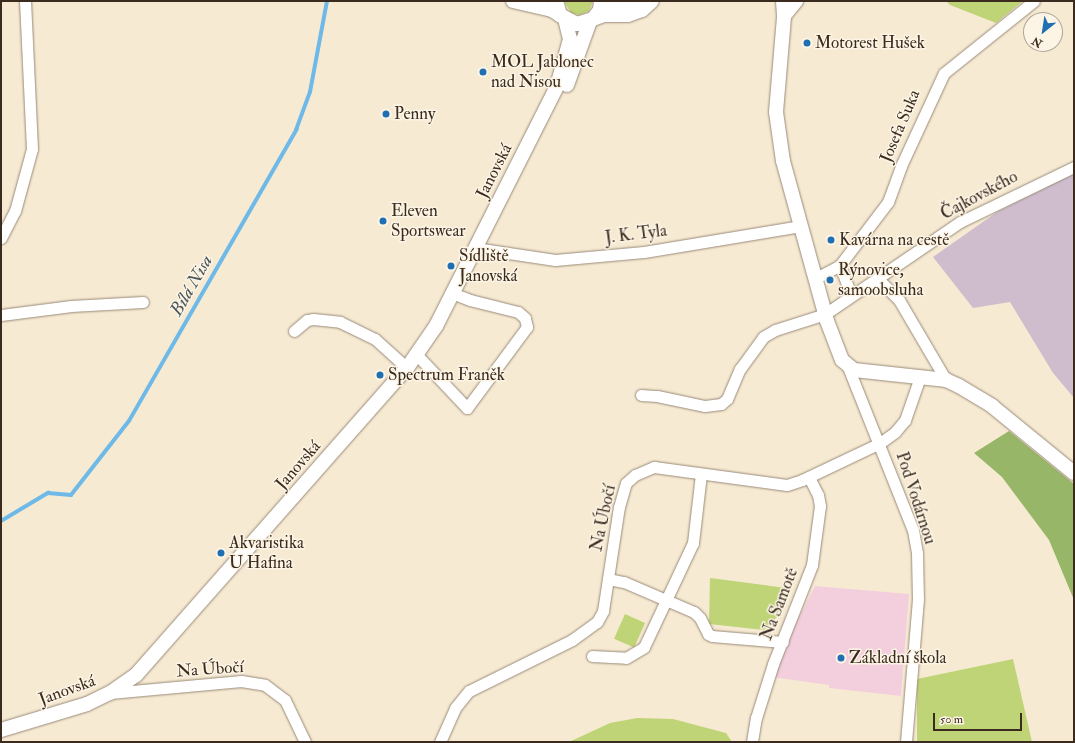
<!DOCTYPE html>
<html>
<head>
<meta charset="utf-8">
<style>
	body { margin:0 }
	#map { position:relative; width:1075px; height:743px; overflow:hidden; background:#f7ead3; font-family:"IM FELL Double Pica",serif }
	div>[style] { position:absolute }
	.built>* { inset:0; background:#f3cfde }
	.industrial>* { inset:0; background:#cfbdce }
	.green>* { inset:0; background:#bfd477; transform-origin:0 0 }
	.forest>* { inset:0; background:#97b668 }
	.stream>* { height:3.5px; margin:-1.75px; padding:0 1.75px; transform-origin:1.75px; border-radius:1.75px; background:#6eb9e7 }
	.roads { filter:drop-shadow(0 0 1px #998a78) drop-shadow(0 0 1px #998a78) }
	.minor>* { height:11px; margin:-5.5px; padding:0 5.5px; transform-origin:5.5px; border-radius:5.5px; background:#fff }
	.tertiary>* { height:14px; margin:-7px; padding:0 7px; transform-origin:7px; border-radius:7px; background:#fff }
	.dots>* { width:11px; height:11px; translate:-50% -50%; box-sizing:border-box; border:2px solid #fcf5e5; border-radius:50% }
	span { translate:-50% -50%; white-space:nowrap; text-align:center; line-height:1.15; -webkit-text-stroke:3px #fcf5e5; paint-order:stroke }
	.poi-label { font-size:17px; color:#3b2a1e }
	.left { translate:0 -50%; text-align:left }
	.street-label { font-size:17px; color:#3b2a1e }
	.water-label { font-size:18px; color:#4a555a; font-style:italic }
	.frame { position:absolute; inset:0; border:2px solid #3b2a1e; pointer-events:none }
	.north { position:absolute; left:1023px; top:12px; width:40px; height:40px; box-sizing:border-box; background:#fcf5e5; border:1px solid #afa495; border-radius:50%; rotate:210deg; font-size:11px; font-weight:700; line-height:16px; text-align:center; color:#3b2a1e }
	.north::after { content:''; display:block; margin:auto; width:14px; height:18px; background:#1f6fb2; clip-path:polygon(50% 0,100% 100%,50% 72%,0 100%) }
	.scale { position:absolute; left:933px; top:713px; width:89px; height:18px; box-sizing:border-box; border:2px solid #3b2a1e; border-top:0; padding-left:5px; font-size:12px; line-height:14px; white-space:nowrap; color:#3b2a1e; -webkit-text-stroke:3px #fcf5e5; paint-order:stroke }
</style>
</head>
<body>
<div id="map">
	<div class="built">
		<i style="clip-path:polygon(815px 586px,909px 594px,901px 696px,829px 688px,829px 685px,772px 677px,787px 640px)"></i>
	</div>
	<div class="industrial">
		<i style="clip-path:polygon(1074px 173px,1074px 398px,1053px 373px,1010px 302px,973px 308px,933px 257px,997px 212px)"></i>
	</div>
	<div class="green">
		<i style="clip-path:polygon(564px 1px,593px 1px,589px 11px,580px 15px,571px 13px)"></i>
		<i style="clip-path:polygon(946px 1px,1023px 1px,996px 23px,950px 5px)"></i>
		<i style="clip-path:polygon(710px 578px,786px 588px,772px 631px,709px 624px)"></i>
		<i style="left:625px;top:614px;width:22px;height:27px;rotate:24deg"></i>
		<i style="clip-path:polygon(1013px 659px,1032px 742px,917px 742px,917px 679px)"></i>
		<i style="clip-path:polygon(637px 718px,673px 719px,726px 733px,732px 742px,569px 742px,610px 723px)"></i>
	</div>
	<div class="forest">
		<i style="clip-path:polygon(1009px 431px,1074px 484px,1074px 600px,1049px 540px,1002px 477px,974px 453px)"></i>
	</div>
	<div class="stream">
		<i style="left:1px;top:521px;width:55px;rotate:-30.8deg"></i>
		<i style="left:48px;top:493px;width:23px;rotate:5deg"></i>
		<i style="left:71px;top:495px;width:94px;rotate:-51.9deg"></i>
		<i style="left:129px;top:421px;width:336px;rotate:-60.1deg"></i>
		<i style="left:296px;top:130px;width:40px;rotate:-69.8deg"></i>
		<i style="left:310px;top:92px;width:93px;rotate:-79.4deg"></i>
	</div>
	<div class="roads">
		<div class="minor">
			<i style="left:784px;top:17px;width:21px;rotate:-51deg"></i>
			<i style="left:1px;top:238px;width:30px;rotate:-63deg"></i>
			<i style="left:15px;top:211px;width:64px;rotate:-74.7deg"></i>
			<i style="left:32px;top:149px;width:148px;rotate:-92.7deg"></i>
			<i style="left:475px;top:248px;width:81px;rotate:8.5deg"></i>
			<i style="left:555px;top:260px;width:89px;rotate:-5.1deg"></i>
			<i style="left:644px;top:252px;width:159px;rotate:-9.4deg"></i>
			<i style="left:840px;top:265px;width:32px;rotate:70deg"></i>
			<i style="left:816px;top:278px;width:27px;rotate:-28deg"></i>
			<i style="left:840px;top:265px;width:79px;rotate:-52.7deg"></i>
			<i style="left:888px;top:202px;width:38px;rotate:-70deg"></i>
			<i style="left:901px;top:166px;width:102px;rotate:-65.2deg"></i>
			<i style="left:944px;top:73px;width:115px;rotate:-38.7deg"></i>
			<i style="left:878px;top:279px;width:30px;rotate:45deg"></i>
			<i style="left:899px;top:300px;width:93px;rotate:59.6deg"></i>
			<i style="left:1px;top:315px;width:71px;rotate:-7.3deg"></i>
			<i style="left:71px;top:306px;width:72px;rotate:-3.2deg"></i>
			<i style="left:294px;top:331px;width:17px;rotate:-40deg"></i>
			<i style="left:307px;top:320px;width:6px;rotate:-9deg"></i>
			<i style="left:313px;top:319px;width:27px;rotate:6deg"></i>
			<i style="left:340px;top:322px;width:39px;rotate:26deg"></i>
			<i style="left:375px;top:339px;width:43px;rotate:42.2deg"></i>
			<i style="left:417px;top:355px;width:73px;rotate:46.7deg"></i>
			<i style="left:467px;top:408px;width:101px;rotate:-53.5deg"></i>
			<i style="left:527px;top:327px;width:9px;rotate:-103deg"></i>
			<i style="left:525px;top:318px;width:9px;rotate:-139deg"></i>
			<i style="left:518px;top:312px;width:49px;rotate:-166deg"></i>
			<i style="left:470px;top:300px;width:19px;rotate:-159deg"></i>
			<i style="left:848px;top:367px;width:175px;rotate:68.3deg"></i>
			<i style="left:913px;top:530px;width:23px;rotate:80deg"></i>
			<i style="left:917px;top:553px;width:46px;rotate:88.8deg"></i>
			<i style="left:918px;top:599px;width:144px;rotate:94.8deg"></i>
			<i style="left:641px;top:395px;width:16px;rotate:4deg"></i>
			<i style="left:657px;top:396px;width:49px;rotate:11.8deg"></i>
			<i style="left:705px;top:406px;width:16px;rotate:-7deg"></i>
			<i style="left:721px;top:404px;width:8px;rotate:-40deg"></i>
			<i style="left:727px;top:399px;width:33px;rotate:-67deg"></i>
			<i style="left:740px;top:369px;width:39px;rotate:-54deg"></i>
			<i style="left:763px;top:337px;width:14px;rotate:-30deg"></i>
			<i style="left:775px;top:330px;width:52px;rotate:-17.7deg"></i>
			<i style="left:825px;top:314px;width:163px;rotate:-34.3deg"></i>
			<i style="left:960px;top:222px;width:127px;rotate:-25.8deg"></i>
			<i style="left:608px;top:579px;width:16px;rotate:11deg"></i>
			<i style="left:624px;top:582px;width:76px;rotate:23.2deg"></i>
			<i style="left:694px;top:612px;width:8px;rotate:45deg"></i>
			<i style="left:700px;top:618px;width:18px;rotate:63deg"></i>
			<i style="left:708px;top:634px;width:4px;rotate:27deg"></i>
			<i style="left:712px;top:636px;width:71px;rotate:4.8deg"></i>
			<i style="left:592px;top:656px;width:34px;rotate:3deg"></i>
			<i style="left:626px;top:658px;width:21px;rotate:-31deg"></i>
			<i style="left:644px;top:647px;width:115px;rotate:-64.8deg"></i>
			<i style="left:693px;top:543px;width:69px;rotate:-83.4deg"></i>
			<i style="left:110px;top:693px;width:132px;rotate:-5.2deg"></i>
			<i style="left:241px;top:681px;width:24px;rotate:9deg"></i>
			<i style="left:265px;top:685px;width:25px;rotate:37deg"></i>
			<i style="left:285px;top:700px;width:47px;rotate:64.5deg"></i>
			<i style="left:440px;top:742px;width:37px;rotate:-66deg"></i>
			<i style="left:455px;top:708px;width:22px;rotate:-51deg"></i>
			<i style="left:469px;top:691px;width:115px;rotate:-26.3deg"></i>
			<i style="left:572px;top:640px;width:31px;rotate:-36deg"></i>
			<i style="left:597px;top:622px;width:13px;rotate:-61deg"></i>
			<i style="left:603px;top:611px;width:105px;rotate:-81.3deg"></i>
			<i style="left:619px;top:507px;width:25px;rotate:-74deg"></i>
			<i style="left:626px;top:483px;width:12px;rotate:-42deg"></i>
			<i style="left:635px;top:475px;width:21px;rotate:-23deg"></i>
			<i style="left:654px;top:467px;width:134px;rotate:7.7deg"></i>
			<i style="left:787px;top:485px;width:16px;rotate:-18deg"></i>
			<i style="left:802px;top:480px;width:86px;rotate:-25.4deg"></i>
			<i style="left:880px;top:443px;width:19px;rotate:-36deg"></i>
			<i style="left:895px;top:432px;width:16px;rotate:-50deg"></i>
			<i style="left:905px;top:420px;width:46px;rotate:-70.8deg"></i>
			<i style="left:752px;top:742px;width:24px;rotate:-81deg"></i>
			<i style="left:756px;top:718px;width:57px;rotate:-72.5deg"></i>
			<i style="left:773px;top:664px;width:106px;rotate:-68.5deg"></i>
			<i style="left:812px;top:565px;width:60px;rotate:-82.3deg"></i>
			<i style="left:820px;top:506px;width:11px;rotate:-100deg"></i>
			<i style="left:818px;top:495px;width:20px;rotate:-117deg"></i>
		</div>
		<div class="tertiary">
			<i style="left:513px;top:1px;width:40px;rotate:13deg"></i>
			<i style="left:552px;top:10px;width:9px;rotate:32deg"></i>
			<i style="left:556px;top:1px;width:15px;rotate:74deg"></i>
			<i style="left:560px;top:15px;width:19px;rotate:28deg"></i>
			<i style="left:577px;top:24px;width:17px;rotate:-17deg"></i>
			<i style="left:593px;top:19px;width:11px;rotate:-52deg"></i>
			<i style="left:600px;top:10px;width:9px;rotate:-84deg"></i>
			<i style="left:606px;top:1px;width:16px;rotate:14deg"></i>
			<i style="left:622px;top:5px;width:20px;rotate:-11deg"></i>
			<i style="left:783px;top:1px;width:16px;rotate:86deg"></i>
			<i style="left:784px;top:17px;width:95px;rotate:94.8deg"></i>
			<i style="left:776px;top:112px;width:49px;rotate:81.9deg"></i>
			<i style="left:783px;top:161px;width:166px;rotate:74.6deg"></i>
			<i style="left:827px;top:321px;width:42px;rotate:69deg"></i>
			<i style="left:842px;top:360px;width:16px;rotate:40deg"></i>
			<i style="left:854px;top:370px;width:93px;rotate:6.2deg"></i>
			<i style="left:946px;top:380px;width:14px;rotate:25deg"></i>
			<i style="left:959px;top:386px;width:39px;rotate:31deg"></i>
			<i style="left:992px;top:406px;width:106px;rotate:39.3deg"></i>
			<i style="left:593px;top:19px;width:12px;rotate:-20deg"></i>
			<i style="left:604px;top:15px;width:24px"></i>
			<i style="left:628px;top:15px;width:15px;rotate:-20deg"></i>
			<i style="left:642px;top:10px;width:13px;rotate:-42deg"></i>
			<i style="left:567px;top:85px;width:68px;rotate:-70.2deg"></i>
			<i style="left:1px;top:730px;width:90px;rotate:-16.8deg"></i>
			<i style="left:87px;top:704px;width:25px;rotate:-26deg"></i>
			<i style="left:110px;top:693px;width:32px;rotate:-35deg"></i>
			<i style="left:136px;top:675px;width:409px;rotate:-48.6deg"></i>
			<i style="left:407px;top:368px;width:51px;rotate:-55.4deg"></i>
			<i style="left:436px;top:326px;width:269px;rotate:-63.2deg"></i>
			<i style="left:557px;top:86px;width:49px;rotate:-74.5deg"></i>
			<i style="left:570px;top:39px;width:21px;rotate:-104deg"></i>
		</div>
	</div>
	<div class="dots">
		<i style="left:807px;top:43px;background:#1f6fb2"></i>
		<i style="left:483px;top:72px;background:#1f6fb2"></i>
		<i style="left:386px;top:114px;background:#1f6fb2"></i>
		<i style="left:383px;top:221px;background:#1f6fb2"></i>
		<i style="left:831px;top:240px;background:#1f6fb2"></i>
		<i style="left:451px;top:266px;background:#1f6fb2"></i>
		<i style="left:830px;top:280px;background:#1f6fb2"></i>
		<i style="left:380px;top:375px;background:#1f6fb2"></i>
		<i style="left:221px;top:553px;background:#1f6fb2"></i>
		<i style="left:841px;top:658px;background:#1f6fb2"></i>
	</div>
	<div class="poi-label">
		<span class="left" style="left:815px;top:43px">Motorest Hušek</span>
		<span class="left" style="left:491px;top:72px">MOL Jablonec<br>nad Nisou</span>
		<span class="left" style="left:394px;top:114px">Penny</span>
		<span class="left" style="left:391px;top:221px">Eleven<br>Sportswear</span>
		<span class="left" style="left:839px;top:240px">Kavárna na cestě</span>
		<span class="left" style="left:459px;top:266px">Sídliště<br>Janovská</span>
		<span class="left" style="left:838px;top:280px">Rýnovice,<br>samoobsluha</span>
		<span class="left" style="left:388px;top:375px">Spectrum Franěk</span>
		<span class="left" style="left:229px;top:553px">Akvaristika<br>U Hafina</span>
		<span class="left" style="left:849px;top:658px">Základní škola</span>
	</div>
	<div class="street-label">
		<span style="left:900px;top:126px;rotate:-67deg">Josefa Suka</span>
		<span style="left:494px;top:171px;rotate:-63deg">Janovská</span>
		<span style="left:979px;top:195px;rotate:-28deg">Čajkovského</span>
		<span style="left:636px;top:234px;rotate:-7deg">J. K. Tyla</span>
		<span style="left:298px;top:465px;rotate:-49deg">Janovská</span>
		<span style="left:916px;top:498px;rotate:72deg">Pod Vodárnou</span>
		<span style="left:603px;top:518px;rotate:-78deg">Na Úbočí</span>
		<span style="left:779px;top:604px;rotate:-69deg">Na Samotě</span>
		<span style="left:210px;top:669px;rotate:-4deg">Na Úbočí</span>
		<span style="left:67px;top:690px;rotate:-20deg">Janovská</span>
	</div>
	<div class="water-label">
		<span style="left:192px;top:286px;rotate:-60deg">Bílá Nisa</span>
	</div>
	<div class="frame"></div>
	<div class="north">N</div>
	<div class="scale">50 m</div>
</div>
</body>
</html>
